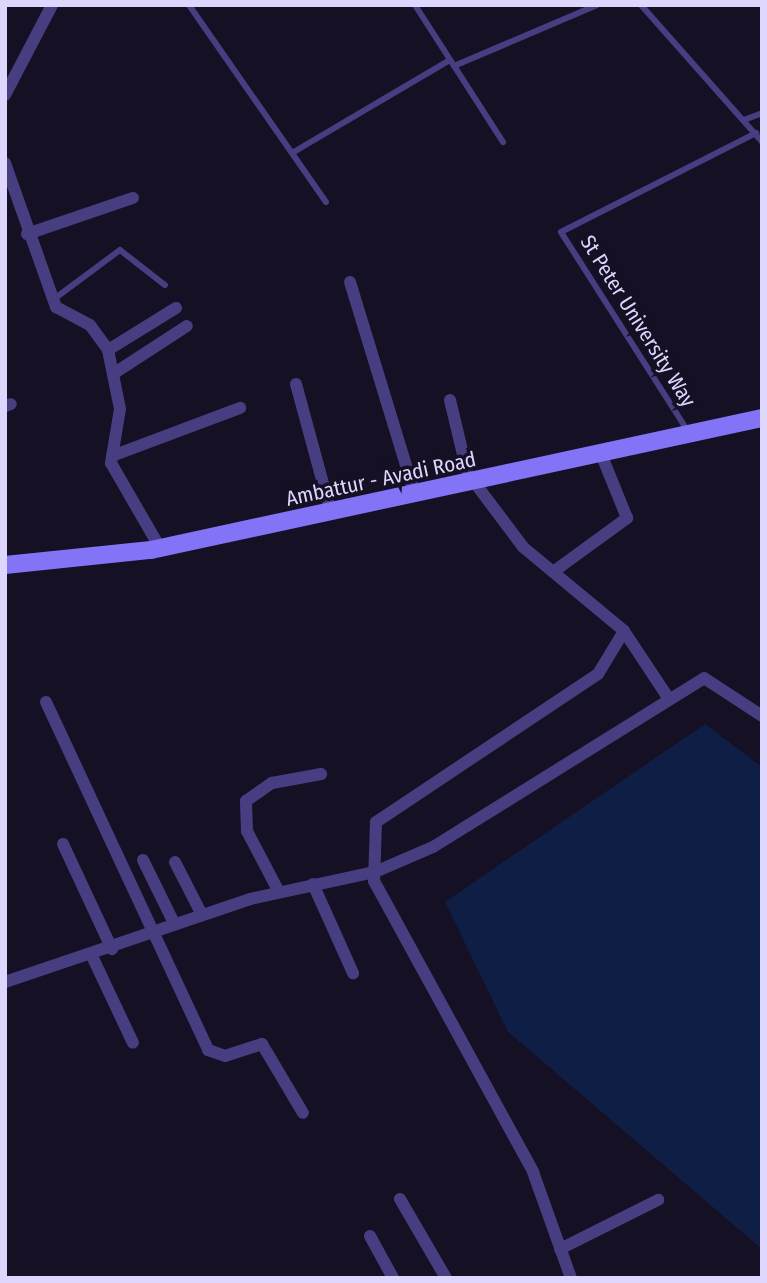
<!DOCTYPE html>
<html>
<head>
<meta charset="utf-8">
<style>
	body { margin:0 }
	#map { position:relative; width:767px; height:1283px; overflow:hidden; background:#161025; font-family:"Fira Sans Condensed",sans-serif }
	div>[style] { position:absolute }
	.water>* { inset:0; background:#0f1e45 }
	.lane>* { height:6px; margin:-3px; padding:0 3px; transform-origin:3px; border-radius:3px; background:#473e81 }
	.street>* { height:12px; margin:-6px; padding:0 6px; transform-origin:6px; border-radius:6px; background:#473e81 }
	.secondary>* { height:18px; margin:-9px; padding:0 9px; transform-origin:9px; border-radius:9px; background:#8373f7 }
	span { translate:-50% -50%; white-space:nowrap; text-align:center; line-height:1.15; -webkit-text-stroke:7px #161025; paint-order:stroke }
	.street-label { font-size:21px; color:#ded6fd }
	.frame { position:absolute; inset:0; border:7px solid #ded6fd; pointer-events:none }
</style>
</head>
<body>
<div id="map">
	<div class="water">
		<i style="clip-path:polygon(705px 724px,762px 767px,762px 1249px,508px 1032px,445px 902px)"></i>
	</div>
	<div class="lane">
		<i style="left:189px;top:5px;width:240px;rotate:55.2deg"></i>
		<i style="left:415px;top:5px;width:163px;rotate:57.3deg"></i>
		<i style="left:641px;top:5px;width:183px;rotate:48.5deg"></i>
		<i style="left:454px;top:66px;width:155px;rotate:-23.1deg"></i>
		<i style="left:744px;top:120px;width:19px;rotate:-21deg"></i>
		<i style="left:292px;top:153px;width:183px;rotate:-30.5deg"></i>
		<i style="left:54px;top:299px;width:82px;rotate:-36.6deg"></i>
		<i style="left:120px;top:250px;width:57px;rotate:37.9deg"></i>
		<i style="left:689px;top:433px;width:238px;rotate:-122.5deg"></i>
		<i style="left:561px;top:232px;width:219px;rotate:-26.9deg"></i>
	</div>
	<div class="street">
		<i style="left:5px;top:95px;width:102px;rotate:-62.4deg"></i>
		<i style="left:5px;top:163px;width:153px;rotate:70.5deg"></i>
		<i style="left:56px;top:307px;width:38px;rotate:28deg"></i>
		<i style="left:90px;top:325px;width:31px;rotate:54deg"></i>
		<i style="left:108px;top:350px;width:60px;rotate:78.5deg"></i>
		<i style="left:120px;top:409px;width:55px;rotate:99.5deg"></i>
		<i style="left:111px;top:463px;width:98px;rotate:60deg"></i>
		<i style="left:27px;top:234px;width:112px;rotate:-18.8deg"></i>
		<i style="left:350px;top:282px;width:223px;rotate:73deg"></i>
		<i style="left:108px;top:350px;width:80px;rotate:-31.7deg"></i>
		<i style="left:113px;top:374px;width:88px;rotate:-33deg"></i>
		<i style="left:296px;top:384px;width:134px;rotate:74.8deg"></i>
		<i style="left:450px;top:400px;width:86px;rotate:76.6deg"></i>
		<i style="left:5px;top:406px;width:6px;rotate:-18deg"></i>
		<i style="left:112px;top:456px;width:137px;rotate:-20.6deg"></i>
		<i style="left:475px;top:483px;width:80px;rotate:53.1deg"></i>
		<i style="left:523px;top:547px;width:131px;rotate:39.7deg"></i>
		<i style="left:624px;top:631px;width:50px;rotate:121.2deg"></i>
		<i style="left:598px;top:674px;width:267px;rotate:146.3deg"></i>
		<i style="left:376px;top:822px;width:59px;rotate:91.9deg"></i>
		<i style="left:374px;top:881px;width:332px;rotate:61.3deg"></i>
		<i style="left:533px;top:1172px;width:113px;rotate:70.3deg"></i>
		<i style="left:553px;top:572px;width:92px;rotate:-36.1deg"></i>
		<i style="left:627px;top:518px;width:67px;rotate:-112deg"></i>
		<i style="left:624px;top:631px;width:82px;rotate:56.5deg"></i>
		<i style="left:46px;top:702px;width:384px;rotate:65deg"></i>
		<i style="left:208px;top:1050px;width:18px;rotate:19deg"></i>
		<i style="left:225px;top:1056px;width:39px;rotate:-18deg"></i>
		<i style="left:262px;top:1044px;width:80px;rotate:59.3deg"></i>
		<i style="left:63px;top:844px;width:116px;rotate:65deg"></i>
		<i style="left:143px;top:860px;width:72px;rotate:63.8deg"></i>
		<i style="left:175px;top:862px;width:59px;rotate:63deg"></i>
		<i style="left:313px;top:884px;width:98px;rotate:65.8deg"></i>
		<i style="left:279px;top:892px;width:69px;rotate:-117.7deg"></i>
		<i style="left:247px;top:831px;width:30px;rotate:-92deg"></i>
		<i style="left:246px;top:801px;width:32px;rotate:-35deg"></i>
		<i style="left:272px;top:783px;width:50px;rotate:-10.4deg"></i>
		<i style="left:91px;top:954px;width:98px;rotate:64.7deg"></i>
		<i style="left:5px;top:982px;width:259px;rotate:-18.7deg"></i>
		<i style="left:250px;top:899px;width:128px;rotate:-12.2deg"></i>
		<i style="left:375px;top:872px;width:63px;rotate:-23.3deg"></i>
		<i style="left:433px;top:847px;width:319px;rotate:-31.9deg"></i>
		<i style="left:704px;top:678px;width:69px;rotate:33.2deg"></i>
		<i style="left:400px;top:1199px;width:91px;rotate:59.8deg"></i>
		<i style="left:370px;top:1236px;width:48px;rotate:61.3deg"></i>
		<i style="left:560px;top:1249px;width:110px;rotate:-26.6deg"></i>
	</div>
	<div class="secondary">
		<i style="left:5px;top:565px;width:147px;rotate:-5.9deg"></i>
		<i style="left:151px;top:550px;width:625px;rotate:-12.19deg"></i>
	</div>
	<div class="street-label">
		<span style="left:638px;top:321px;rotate:58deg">St Peter University Way</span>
		<span style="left:381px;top:479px;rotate:-12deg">Ambattur - Avadi Road</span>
	</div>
	<div class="frame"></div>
</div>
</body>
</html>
